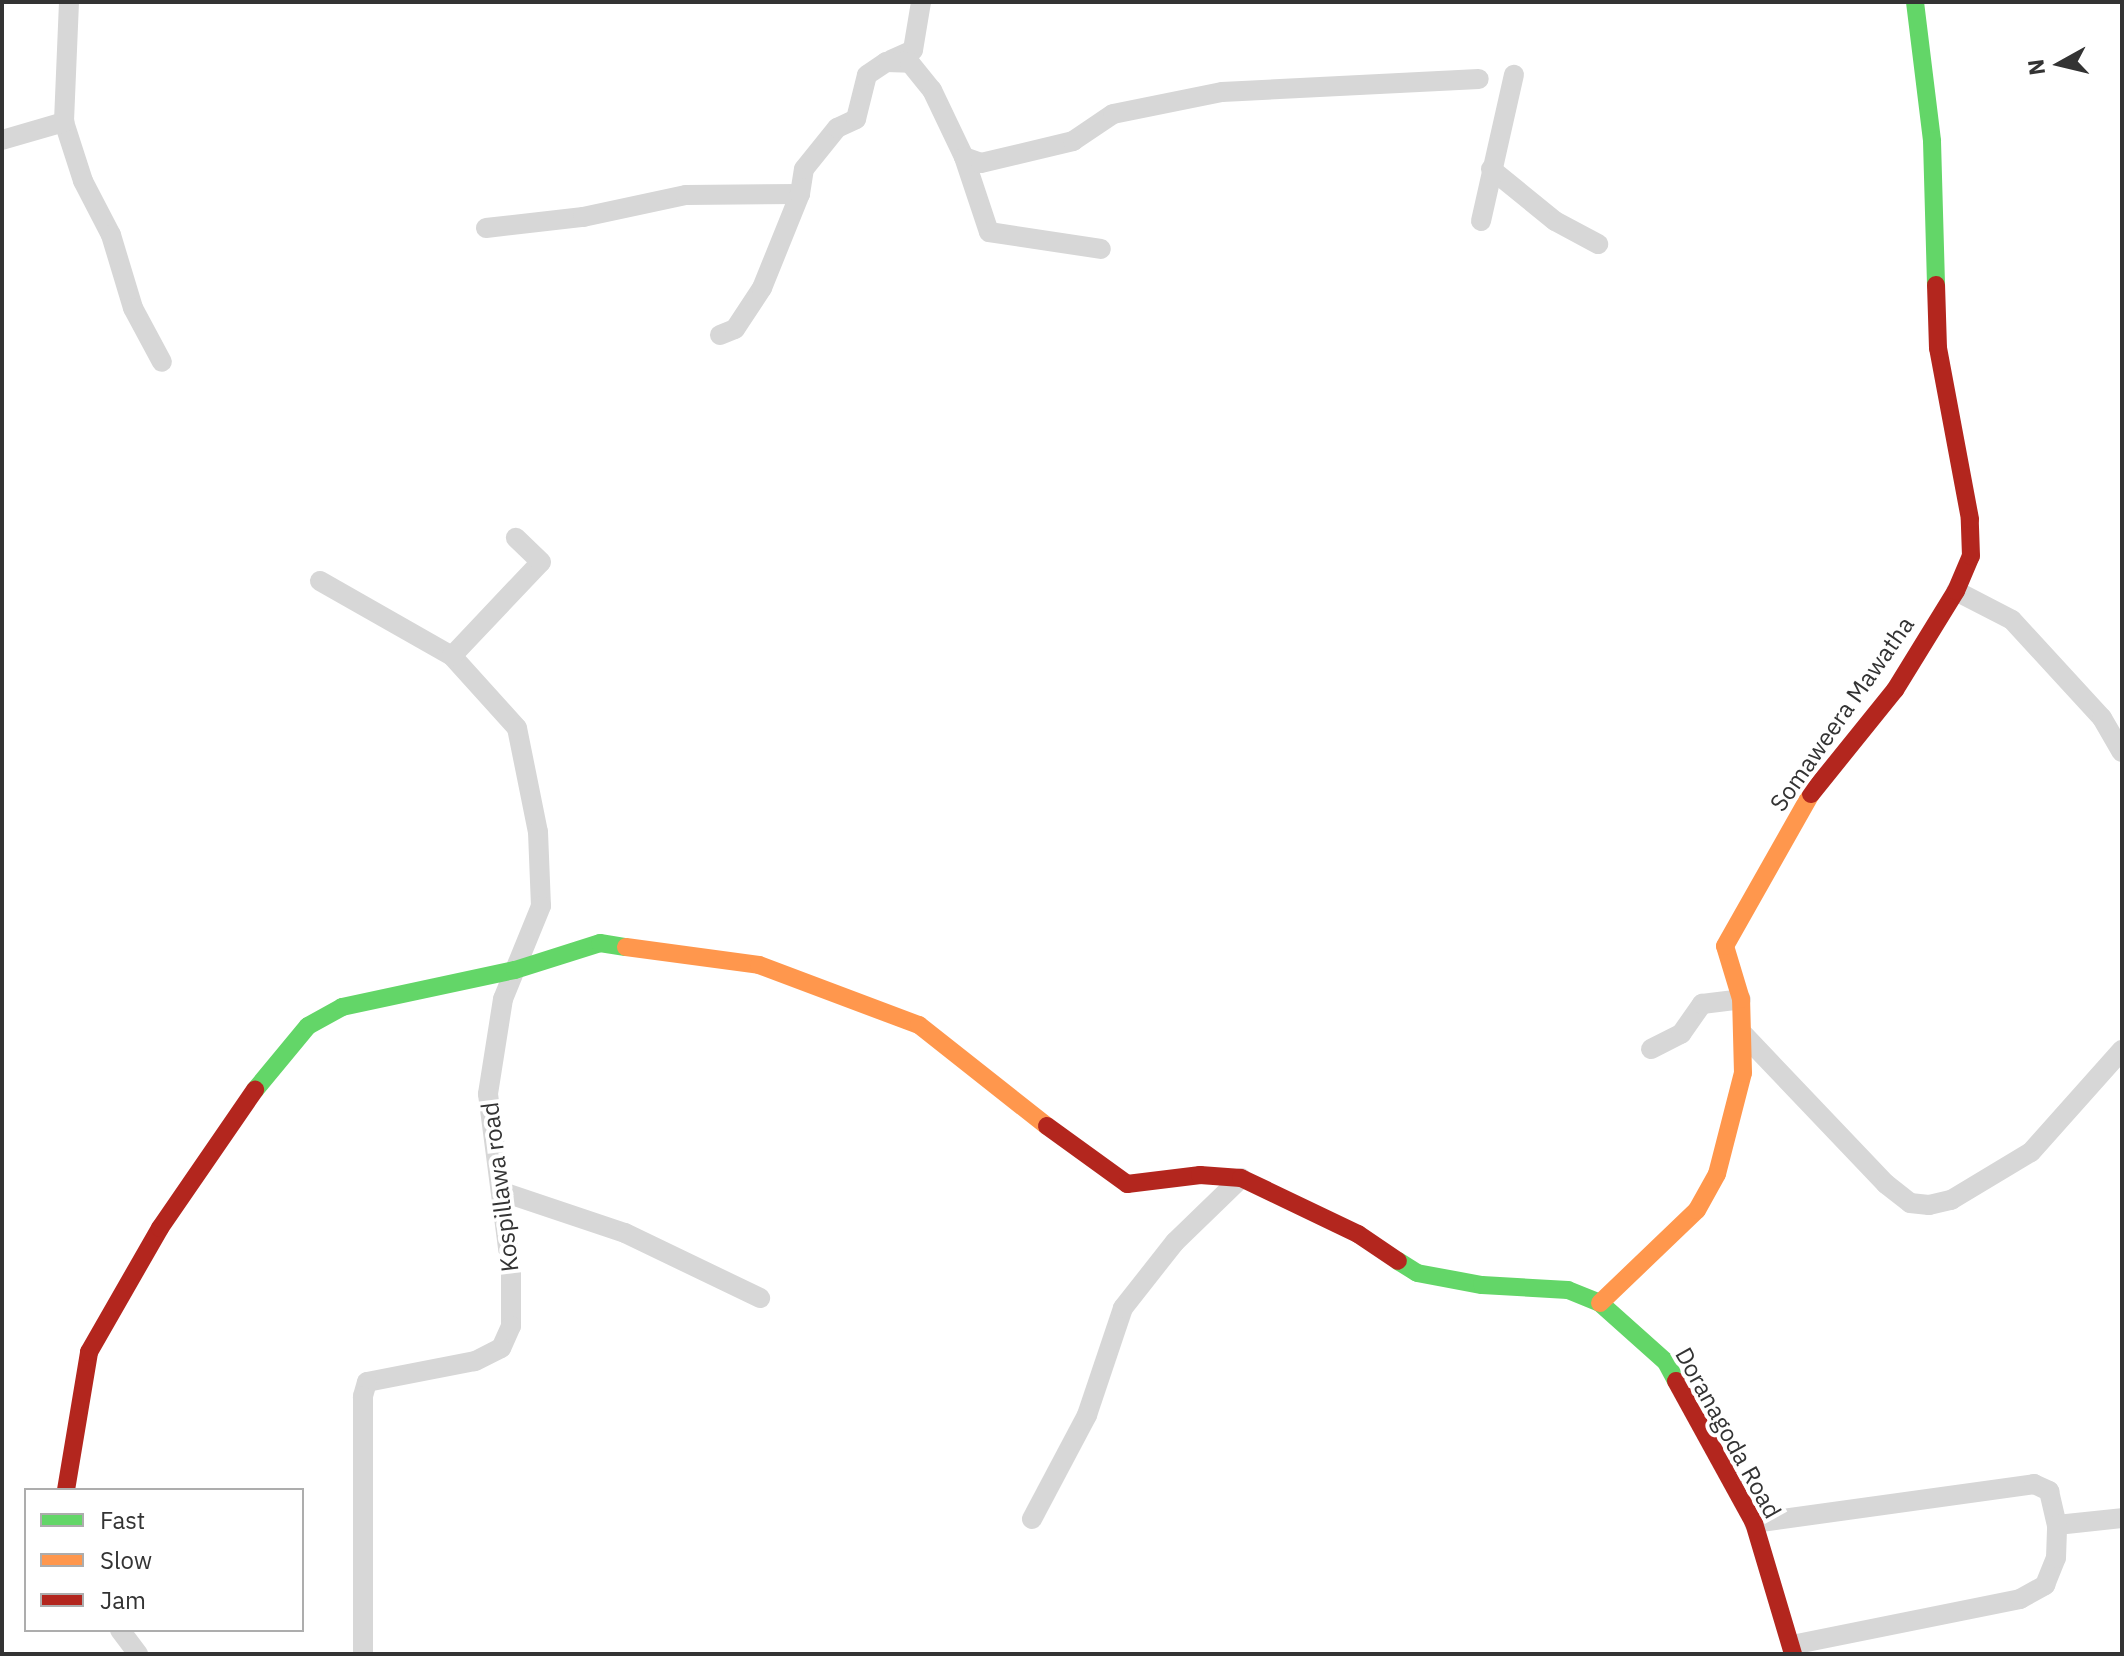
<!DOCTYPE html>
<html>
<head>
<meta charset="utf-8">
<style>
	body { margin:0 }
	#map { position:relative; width:2124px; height:1656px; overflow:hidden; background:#fff; font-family:"IBM Plex Sans",sans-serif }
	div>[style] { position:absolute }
	.street>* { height:20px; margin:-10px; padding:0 10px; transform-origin:10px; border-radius:10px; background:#d7d7d7 }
	.fast>* { height:18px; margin:-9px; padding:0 9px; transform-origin:9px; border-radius:9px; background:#63d668 }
	.slow>* { height:18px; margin:-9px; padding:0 9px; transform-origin:9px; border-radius:9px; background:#ff974d }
	.jam>* { height:18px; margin:-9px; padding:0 9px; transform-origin:9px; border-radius:9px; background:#b3261e }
	span { translate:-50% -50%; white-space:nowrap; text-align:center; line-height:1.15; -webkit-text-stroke:8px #fff; paint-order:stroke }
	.street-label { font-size:24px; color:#333 }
	.frame { position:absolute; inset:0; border:4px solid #333; pointer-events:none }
	.legend { position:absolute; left:24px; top:1488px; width:280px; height:144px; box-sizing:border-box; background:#fff; border:2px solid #adadad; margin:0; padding:10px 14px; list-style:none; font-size:24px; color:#333 }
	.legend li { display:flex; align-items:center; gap:16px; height:40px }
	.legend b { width:40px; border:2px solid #adadad }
	.north { position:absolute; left:2020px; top:24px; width:80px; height:80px; -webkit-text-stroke:6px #fff; paint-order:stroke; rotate:262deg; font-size:22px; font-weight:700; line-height:32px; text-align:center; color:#333 }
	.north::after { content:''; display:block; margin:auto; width:28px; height:36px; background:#333; clip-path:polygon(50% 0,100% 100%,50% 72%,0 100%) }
</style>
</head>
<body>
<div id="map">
	<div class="street">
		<i style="left:69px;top:2px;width:120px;rotate:92.4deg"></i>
		<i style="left:64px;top:122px;width:62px;rotate:72.1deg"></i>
		<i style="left:83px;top:181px;width:61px;rotate:62.6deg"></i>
		<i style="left:111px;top:235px;width:76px;rotate:73.2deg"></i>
		<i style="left:133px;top:308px;width:61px;rotate:61.8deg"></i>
		<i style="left:891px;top:60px;width:24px;rotate:-24deg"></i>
		<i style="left:913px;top:50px;width:49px;rotate:-80.5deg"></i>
		<i style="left:2px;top:140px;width:65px;rotate:-16.2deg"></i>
		<i style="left:964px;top:157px;width:79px;rotate:71.6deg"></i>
		<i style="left:989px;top:232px;width:113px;rotate:8.6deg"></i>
		<i style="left:1491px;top:169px;width:82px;rotate:39.1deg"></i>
		<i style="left:1555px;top:221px;width:49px;rotate:28.1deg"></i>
		<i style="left:1481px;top:221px;width:150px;rotate:-77.3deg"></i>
		<i style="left:486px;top:228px;width:98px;rotate:-6.5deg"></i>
		<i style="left:583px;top:217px;width:105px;rotate:-12.1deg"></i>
		<i style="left:686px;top:195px;width:114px;rotate:-0.5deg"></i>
		<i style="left:720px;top:335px;width:16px;rotate:-22deg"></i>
		<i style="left:735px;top:329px;width:49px;rotate:-56.6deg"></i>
		<i style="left:762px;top:288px;width:101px;rotate:-68deg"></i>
		<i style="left:800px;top:194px;width:25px;rotate:-81deg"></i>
		<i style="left:804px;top:169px;width:53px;rotate:-51.2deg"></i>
		<i style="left:837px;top:128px;width:21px;rotate:-25deg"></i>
		<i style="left:856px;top:119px;width:45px;rotate:-76deg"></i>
		<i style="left:867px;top:75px;width:23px;rotate:-34deg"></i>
		<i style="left:886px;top:62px;width:24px;rotate:2deg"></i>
		<i style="left:910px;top:63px;width:35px;rotate:51deg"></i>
		<i style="left:932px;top:90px;width:74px;rotate:64.5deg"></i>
		<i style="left:964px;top:157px;width:18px;rotate:19deg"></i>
		<i style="left:981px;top:163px;width:95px;rotate:-13.4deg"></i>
		<i style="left:1073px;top:141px;width:48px;rotate:-34deg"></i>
		<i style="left:1113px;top:114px;width:111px;rotate:-11.4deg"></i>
		<i style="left:1222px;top:92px;width:257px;rotate:-2.9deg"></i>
		<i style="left:320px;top:581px;width:152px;rotate:29.6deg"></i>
		<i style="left:452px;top:656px;width:97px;rotate:47.9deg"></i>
		<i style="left:517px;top:728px;width:106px;rotate:78.6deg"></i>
		<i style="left:538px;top:832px;width:74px;rotate:87.7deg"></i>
		<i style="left:541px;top:906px;width:100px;rotate:112.2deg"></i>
		<i style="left:503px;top:999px;width:96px;rotate:99deg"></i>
		<i style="left:488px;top:1094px;width:178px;rotate:82.6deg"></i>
		<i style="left:511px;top:1271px;width:55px;rotate:90deg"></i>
		<i style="left:511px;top:1326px;width:24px;rotate:114deg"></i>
		<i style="left:501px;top:1348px;width:29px;rotate:153deg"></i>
		<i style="left:475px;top:1361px;width:110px;rotate:169deg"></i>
		<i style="left:367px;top:1382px;width:15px;rotate:106deg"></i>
		<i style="left:363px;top:1396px;width:258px;rotate:90deg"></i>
		<i style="left:1956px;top:591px;width:63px;rotate:27.4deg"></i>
		<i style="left:2012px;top:620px;width:133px;rotate:47.4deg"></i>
		<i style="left:2102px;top:718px;width:39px;rotate:60deg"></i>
		<i style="left:452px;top:656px;width:129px;rotate:-46.6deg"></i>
		<i style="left:541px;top:562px;width:35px;rotate:-136deg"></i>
		<i style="left:1744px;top:1035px;width:206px;rotate:46.4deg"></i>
		<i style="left:1886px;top:1184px;width:31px;rotate:38deg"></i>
		<i style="left:1910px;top:1203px;width:19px;rotate:6deg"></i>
		<i style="left:1929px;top:1205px;width:23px;rotate:-13deg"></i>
		<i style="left:1951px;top:1200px;width:93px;rotate:-31deg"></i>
		<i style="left:2031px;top:1152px;width:137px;rotate:-48.3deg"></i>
		<i style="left:1651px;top:1049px;width:34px;rotate:-27deg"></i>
		<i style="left:1681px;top:1034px;width:37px;rotate:-55deg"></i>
		<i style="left:1702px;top:1004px;width:39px;rotate:-7deg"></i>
		<i style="left:503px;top:1192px;width:129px;rotate:18.6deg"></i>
		<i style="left:625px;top:1233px;width:150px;rotate:25.7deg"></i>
		<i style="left:1032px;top:1519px;width:118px;rotate:-62.1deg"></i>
		<i style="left:1087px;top:1415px;width:113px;rotate:-71.4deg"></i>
		<i style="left:1123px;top:1308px;width:84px;rotate:-51.8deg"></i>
		<i style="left:1175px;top:1242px;width:92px;rotate:-44.1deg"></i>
		<i style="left:1754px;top:1523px;width:283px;rotate:-7.9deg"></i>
		<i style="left:2034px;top:1484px;width:17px;rotate:25deg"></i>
		<i style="left:2049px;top:1491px;width:35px;rotate:77deg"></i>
		<i style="left:2057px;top:1525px;width:65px;rotate:-6.1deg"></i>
		<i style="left:120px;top:1630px;width:30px;rotate:53deg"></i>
		<i style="left:1792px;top:1645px;width:233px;rotate:-11.4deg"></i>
		<i style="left:2020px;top:1599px;width:29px;rotate:-29deg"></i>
		<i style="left:2045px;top:1585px;width:29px;rotate:-68deg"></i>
		<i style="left:2056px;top:1558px;width:33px;rotate:-88deg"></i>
	</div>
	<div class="fast">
		<i style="left:1915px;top:2px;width:140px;rotate:83deg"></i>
		<i style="left:1932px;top:141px;width:144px;rotate:88.4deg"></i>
		<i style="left:255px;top:1090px;width:83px;rotate:-50.4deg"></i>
		<i style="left:308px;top:1026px;width:39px;rotate:-29deg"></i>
		<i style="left:342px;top:1007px;width:177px;rotate:-12.1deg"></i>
		<i style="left:515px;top:970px;width:89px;rotate:-17.6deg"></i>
		<i style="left:600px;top:943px;width:26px;rotate:9deg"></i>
		<i style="left:1398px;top:1261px;width:22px;rotate:32deg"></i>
		<i style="left:1417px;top:1273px;width:66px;rotate:10.5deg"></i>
		<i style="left:1482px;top:1285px;width:86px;rotate:3.3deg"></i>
		<i style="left:1568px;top:1290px;width:35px;rotate:22deg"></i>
		<i style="left:1600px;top:1303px;width:89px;rotate:41.8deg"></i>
		<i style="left:1666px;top:1362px;width:21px;rotate:62deg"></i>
	</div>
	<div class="slow">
		<i style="left:626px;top:947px;width:134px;rotate:7.7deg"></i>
		<i style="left:759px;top:965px;width:171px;rotate:20.6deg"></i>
		<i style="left:919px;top:1025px;width:163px;rotate:38.3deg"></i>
		<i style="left:1600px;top:1303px;width:134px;rotate:-43.8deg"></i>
		<i style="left:1697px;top:1210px;width:41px;rotate:-60.9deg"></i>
		<i style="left:1717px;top:1174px;width:104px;rotate:-75.6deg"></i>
		<i style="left:1743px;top:1073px;width:74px;rotate:-91.5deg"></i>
		<i style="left:1741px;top:999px;width:55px;rotate:-106.8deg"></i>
		<i style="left:1725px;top:946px;width:175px;rotate:-60.5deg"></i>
	</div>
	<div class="jam">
		<i style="left:1811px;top:794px;width:134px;rotate:-51.1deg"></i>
		<i style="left:1895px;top:690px;width:116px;rotate:-58.4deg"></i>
		<i style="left:1956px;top:591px;width:38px;rotate:-67deg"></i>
		<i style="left:1971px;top:556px;width:37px;rotate:-92deg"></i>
		<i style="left:1970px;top:519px;width:174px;rotate:-100.6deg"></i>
		<i style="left:1938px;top:348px;width:63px;rotate:-91.8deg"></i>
		<i style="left:1047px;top:1126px;width:99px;rotate:35.9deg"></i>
		<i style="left:1127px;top:1184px;width:74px;rotate:-7deg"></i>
		<i style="left:1200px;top:1175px;width:41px;rotate:4.2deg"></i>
		<i style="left:1241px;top:1178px;width:130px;rotate:25.6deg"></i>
		<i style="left:1358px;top:1234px;width:48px;rotate:34deg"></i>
		<i style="left:1676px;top:1381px;width:162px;rotate:61.2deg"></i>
		<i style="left:1754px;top:1523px;width:137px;rotate:73.4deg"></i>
		<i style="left:66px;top:1490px;width:140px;rotate:-80.5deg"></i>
		<i style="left:89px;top:1352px;width:143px;rotate:-60.2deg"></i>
		<i style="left:160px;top:1228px;width:168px;rotate:-55.5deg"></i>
	</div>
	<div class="street-label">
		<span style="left:1842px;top:714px;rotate:-55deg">Somaweera Mawatha</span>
		<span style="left:500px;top:1187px;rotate:-97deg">Kospillawa road</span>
		<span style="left:1728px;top:1433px;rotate:61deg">Doranagoda Road</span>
	</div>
	<div class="frame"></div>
	<ul class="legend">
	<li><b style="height:10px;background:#63d668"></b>Fast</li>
	<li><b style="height:10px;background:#ff974d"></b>Slow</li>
	<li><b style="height:10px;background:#b3261e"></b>Jam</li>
	</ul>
	<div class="north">N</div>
</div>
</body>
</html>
